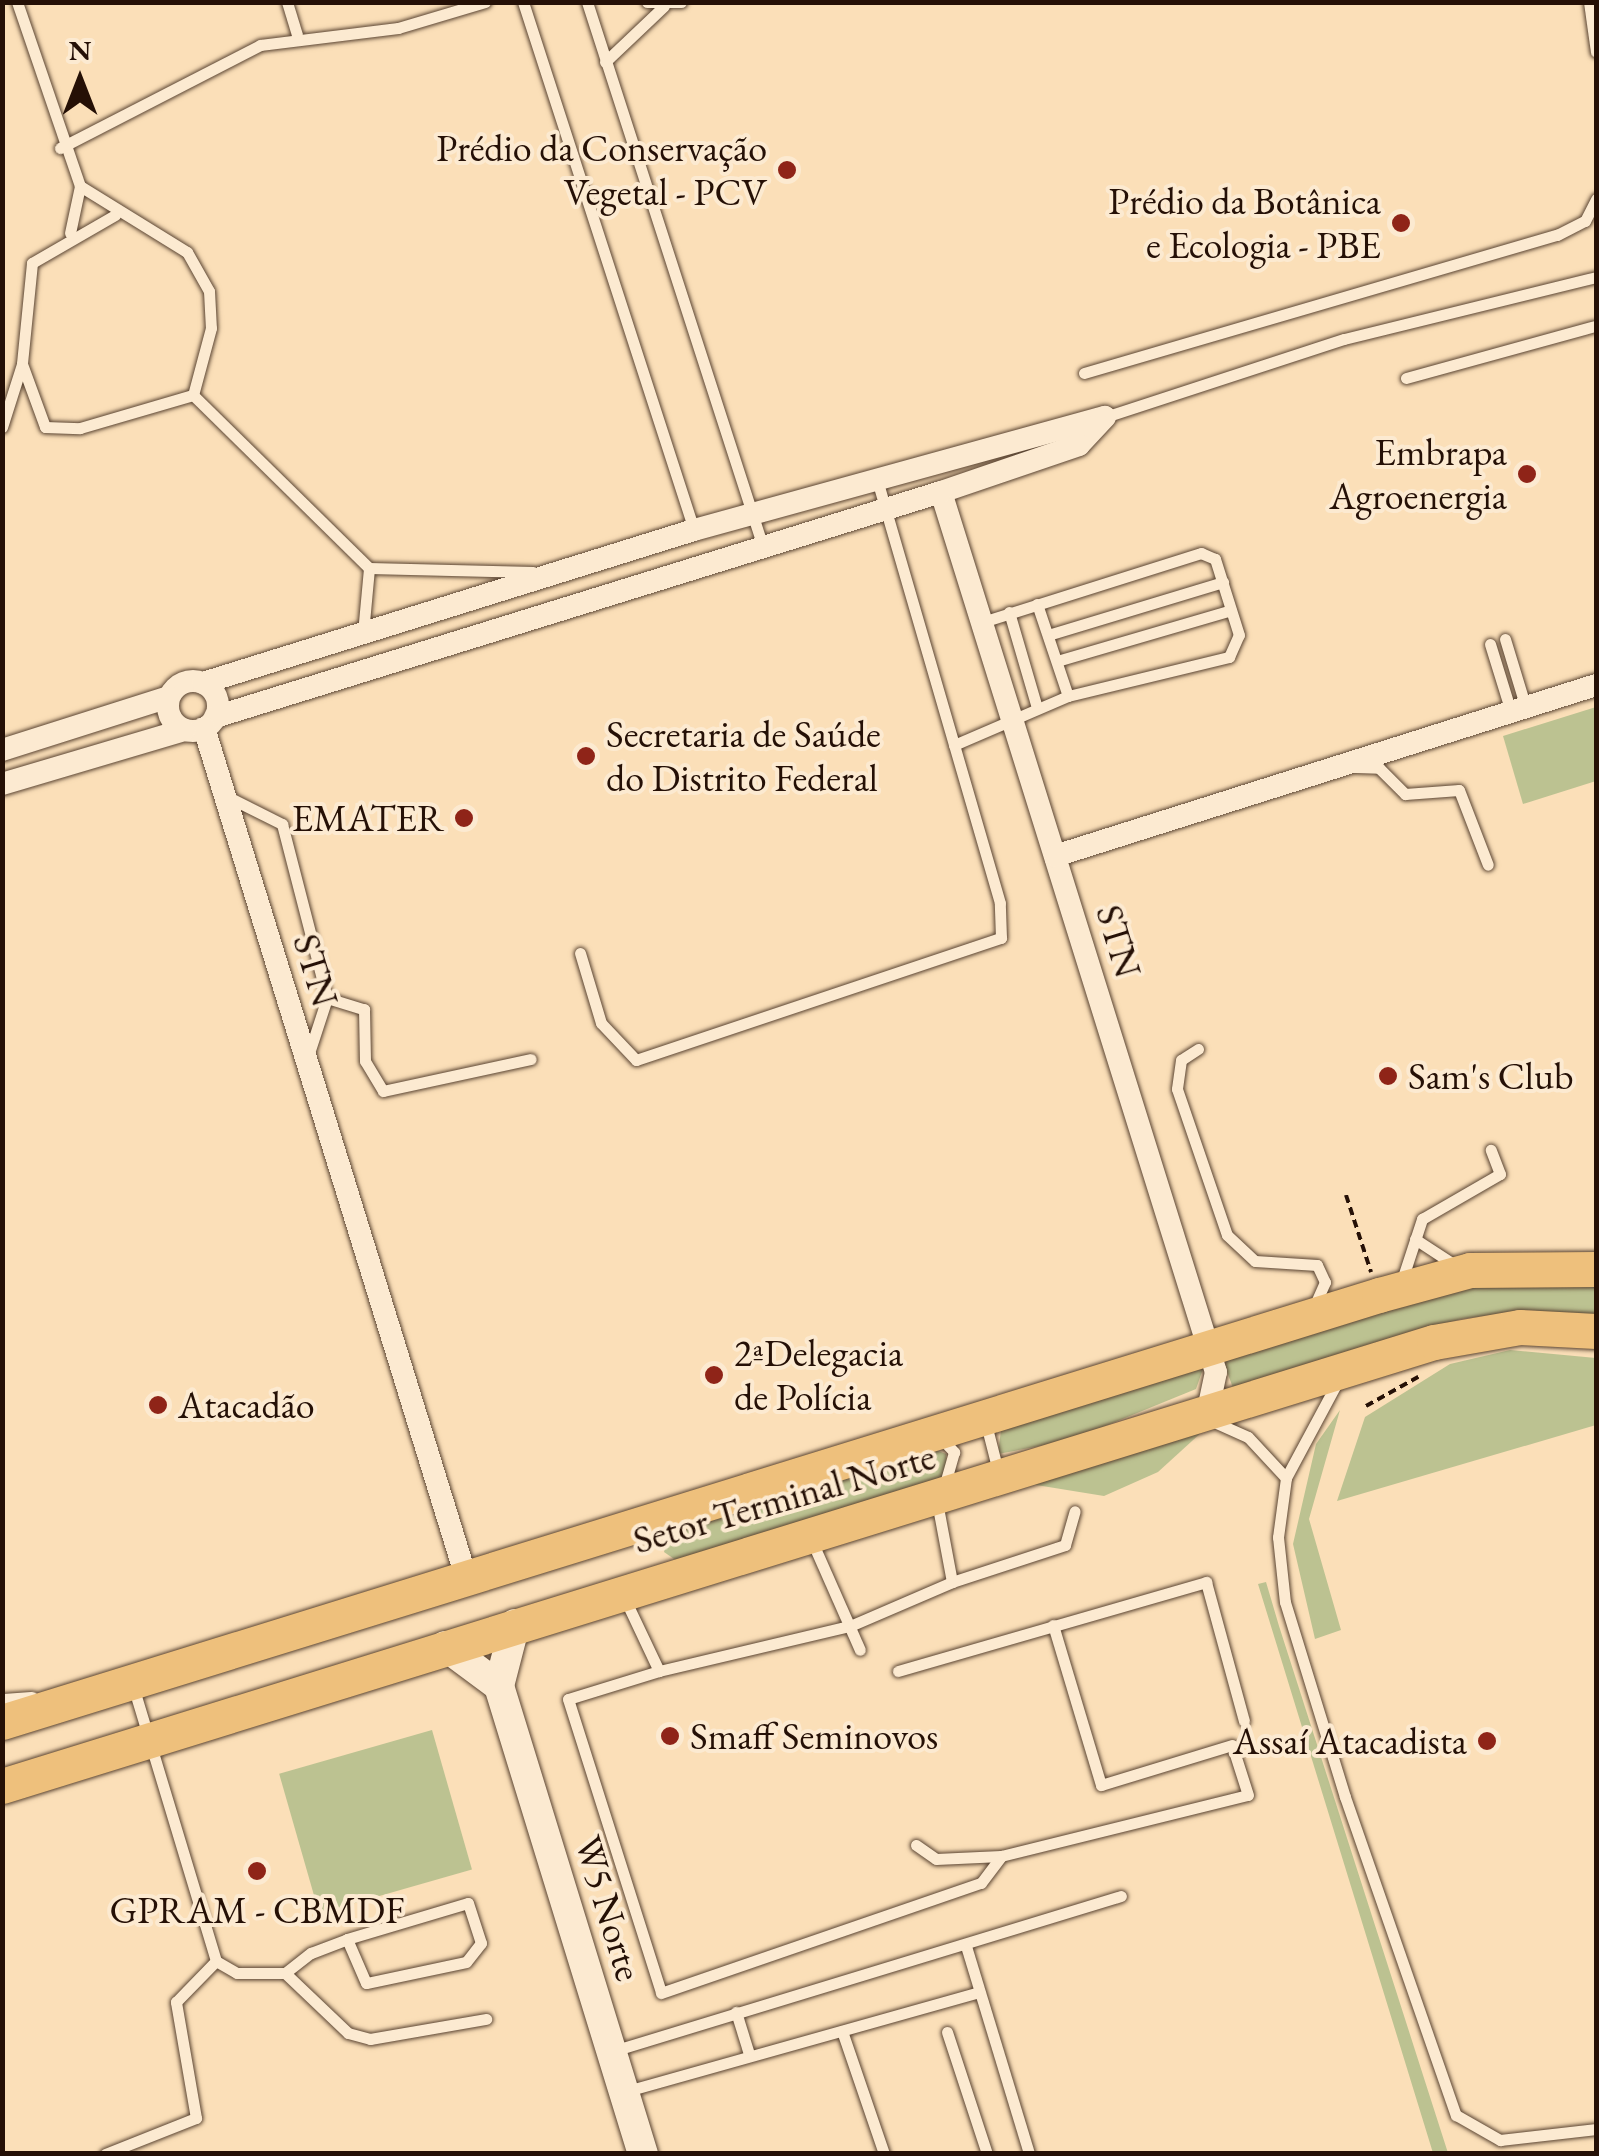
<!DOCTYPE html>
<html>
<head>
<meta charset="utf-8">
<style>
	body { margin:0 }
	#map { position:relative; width:1599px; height:2156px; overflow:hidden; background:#fbdfb8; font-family:"EB Garamond",serif }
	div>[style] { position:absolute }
	.green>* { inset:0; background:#bcc291; transform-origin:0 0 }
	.path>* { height:4px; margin-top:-2px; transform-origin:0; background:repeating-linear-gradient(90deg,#251006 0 8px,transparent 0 13px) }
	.roads { filter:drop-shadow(0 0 2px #5a4432) drop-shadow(0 0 2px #5a4432) }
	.service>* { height:11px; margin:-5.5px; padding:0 5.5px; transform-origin:5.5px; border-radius:5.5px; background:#fcead1 }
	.minor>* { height:22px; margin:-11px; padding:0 11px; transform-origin:11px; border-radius:11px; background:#fcead1 }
	.minor>.ring { margin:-11px; padding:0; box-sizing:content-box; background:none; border:22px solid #fcead1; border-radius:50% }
	.secondary>* { height:30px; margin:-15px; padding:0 15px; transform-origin:15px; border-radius:15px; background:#fcead1 }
	.primary>* { height:35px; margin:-17.5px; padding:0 17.5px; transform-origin:17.5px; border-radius:17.5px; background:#eec07c }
	.dots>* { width:28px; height:28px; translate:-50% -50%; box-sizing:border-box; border:5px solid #fcead1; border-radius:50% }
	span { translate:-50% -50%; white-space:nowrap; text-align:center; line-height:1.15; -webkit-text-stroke:8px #fcead1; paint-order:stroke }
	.poi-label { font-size:38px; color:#251006 }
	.right { translate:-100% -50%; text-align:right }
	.left { translate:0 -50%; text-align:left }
	.street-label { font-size:38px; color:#251006 }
	.frame { position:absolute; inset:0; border:5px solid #251006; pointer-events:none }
	.north { position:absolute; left:30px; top:30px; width:100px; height:100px; -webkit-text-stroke:8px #fcead1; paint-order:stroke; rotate:0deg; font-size:28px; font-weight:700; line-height:40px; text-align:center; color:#251006 }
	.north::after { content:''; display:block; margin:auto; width:35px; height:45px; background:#251006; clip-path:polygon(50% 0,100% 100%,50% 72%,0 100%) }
</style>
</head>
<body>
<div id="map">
	<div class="green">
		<i style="clip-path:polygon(1596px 707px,1596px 781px,1523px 804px,1503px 736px)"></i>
		<i style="clip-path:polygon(1468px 1283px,1596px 1284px,1596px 1318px,1529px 1310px,1461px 1319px,1233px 1388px,1222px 1358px)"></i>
		<i style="clip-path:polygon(1510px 1350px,1596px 1358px,1596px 1425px,1337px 1501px,1365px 1417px,1450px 1364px)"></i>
		<i style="clip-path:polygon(1205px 1363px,1196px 1389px,1071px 1440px,998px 1454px,1001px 1430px)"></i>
		<i style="clip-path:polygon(1340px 1410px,1309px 1519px,1341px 1630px,1315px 1639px,1293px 1544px,1316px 1444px)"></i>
		<i style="clip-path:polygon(1203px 1431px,1158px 1472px,1104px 1496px,1030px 1484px)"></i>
		<i style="clip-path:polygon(931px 1448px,946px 1454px,947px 1478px,677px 1561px,664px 1552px,669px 1532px)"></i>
		<i style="clip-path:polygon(1266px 1582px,1279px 1626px,1448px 2153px,1433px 2153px,1258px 1584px)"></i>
		<i style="left:432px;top:1730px;width:145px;height:159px;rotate:74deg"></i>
	</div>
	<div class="path">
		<i style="left:1346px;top:1195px;width:81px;rotate:72deg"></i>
		<i style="left:1366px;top:1406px;width:60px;rotate:-29.1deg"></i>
	</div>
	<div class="roads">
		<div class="service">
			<i style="left:17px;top:2px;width:194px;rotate:71.1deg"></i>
			<i style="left:80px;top:186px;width:126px;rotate:31.7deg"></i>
			<i style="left:187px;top:252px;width:45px;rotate:60.6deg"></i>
			<i style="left:209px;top:291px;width:37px;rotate:87deg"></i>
			<i style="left:211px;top:328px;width:69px;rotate:105deg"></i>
			<i style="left:193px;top:395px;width:247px;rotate:44.5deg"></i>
			<i style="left:369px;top:568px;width:164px;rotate:1.4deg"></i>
			<i style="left:287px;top:2px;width:34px;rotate:73deg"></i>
			<i style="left:523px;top:2px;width:555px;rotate:72.05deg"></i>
			<i style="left:587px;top:2px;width:573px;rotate:72.1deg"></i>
			<i style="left:647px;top:2px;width:34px"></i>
			<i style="left:1589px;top:2px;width:50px;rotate:82deg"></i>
			<i style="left:605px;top:62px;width:81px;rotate:-43.5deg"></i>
			<i style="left:60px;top:148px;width:225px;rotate:-27.2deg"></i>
			<i style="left:260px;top:45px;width:139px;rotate:-7deg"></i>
			<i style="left:398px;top:28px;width:91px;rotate:-16.6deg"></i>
			<i style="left:115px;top:215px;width:96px;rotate:150deg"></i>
			<i style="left:32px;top:263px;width:101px;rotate:95.7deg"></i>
			<i style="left:22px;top:364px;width:67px;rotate:69.9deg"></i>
			<i style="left:45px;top:427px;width:35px;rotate:2deg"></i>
			<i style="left:80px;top:428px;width:118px;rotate:-16.3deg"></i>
			<i style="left:70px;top:233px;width:48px;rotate:-78deg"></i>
			<i style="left:1084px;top:373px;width:493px;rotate:-16.3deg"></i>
			<i style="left:1557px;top:235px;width:31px;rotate:-27deg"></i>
			<i style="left:1585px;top:221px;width:25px;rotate:-63deg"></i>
			<i style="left:1406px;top:378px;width:196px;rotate:-15.4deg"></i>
			<i style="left:1105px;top:417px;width:251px;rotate:-18.1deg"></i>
			<i style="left:1344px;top:339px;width:260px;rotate:-13.8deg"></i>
			<i style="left:2px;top:427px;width:66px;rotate:-72.4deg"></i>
			<i style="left:1037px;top:604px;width:97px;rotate:71.4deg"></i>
			<i style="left:1009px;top:612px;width:100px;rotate:73.7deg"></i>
			<i style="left:363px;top:633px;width:65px;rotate:-84.7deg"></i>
			<i style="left:1048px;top:635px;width:183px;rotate:-16.8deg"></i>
			<i style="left:1505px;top:639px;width:72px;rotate:73.1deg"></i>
			<i style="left:1490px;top:644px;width:71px;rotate:72.8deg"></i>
			<i style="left:1057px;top:661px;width:181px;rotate:-16.3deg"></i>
			<i style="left:954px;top:745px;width:124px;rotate:-23.3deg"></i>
			<i style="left:1068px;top:696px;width:166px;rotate:-13.6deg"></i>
			<i style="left:1229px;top:657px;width:24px;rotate:-66deg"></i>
			<i style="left:1239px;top:635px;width:80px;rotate:-107.5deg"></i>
			<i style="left:1215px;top:559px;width:15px;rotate:-157deg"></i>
			<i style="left:1201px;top:553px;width:230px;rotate:162.5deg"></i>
			<i style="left:1356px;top:767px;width:23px;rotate:2deg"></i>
			<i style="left:1379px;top:768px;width:37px;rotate:45deg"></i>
			<i style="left:1405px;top:794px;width:54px;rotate:-4.2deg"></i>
			<i style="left:1459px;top:790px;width:80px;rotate:68.9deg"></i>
			<i style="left:226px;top:796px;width:63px;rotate:26.6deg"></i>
			<i style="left:282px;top:824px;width:180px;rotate:75.5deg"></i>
			<i style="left:327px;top:998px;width:61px;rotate:108.1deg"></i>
			<i style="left:580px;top:953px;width:73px;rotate:73.3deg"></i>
			<i style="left:601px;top:1023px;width:51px;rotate:46.6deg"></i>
			<i style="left:636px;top:1060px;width:385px;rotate:-18.5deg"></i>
			<i style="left:1001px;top:938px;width:35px;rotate:-92deg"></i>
			<i style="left:1000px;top:903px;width:444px;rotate:-106.2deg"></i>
			<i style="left:327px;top:998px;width:39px;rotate:17deg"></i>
			<i style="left:364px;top:1009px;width:52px;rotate:88.9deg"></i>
			<i style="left:365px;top:1061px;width:35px;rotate:59deg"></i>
			<i style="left:383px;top:1091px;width:151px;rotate:-12.2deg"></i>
			<i style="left:1198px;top:1049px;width:20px;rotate:147deg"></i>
			<i style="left:1181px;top:1060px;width:29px;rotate:98deg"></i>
			<i style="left:1177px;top:1089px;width:154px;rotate:71.1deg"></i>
			<i style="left:1227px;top:1235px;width:38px;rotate:43deg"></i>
			<i style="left:1255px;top:1261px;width:62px;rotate:3.7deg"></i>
			<i style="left:1317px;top:1265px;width:19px;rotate:65deg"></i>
			<i style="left:1325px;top:1282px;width:24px;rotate:114deg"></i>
			<i style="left:1415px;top:1239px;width:45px;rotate:33.3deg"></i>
			<i style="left:1400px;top:1286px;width:71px;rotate:-71.8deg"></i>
			<i style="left:1422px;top:1219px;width:90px;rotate:-30deg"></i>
			<i style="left:1500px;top:1174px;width:26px;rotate:-111deg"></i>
			<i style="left:1339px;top:1379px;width:112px;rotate:118.2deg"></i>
			<i style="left:1286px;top:1478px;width:60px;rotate:97.7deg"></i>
			<i style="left:1278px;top:1537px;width:65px;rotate:83.9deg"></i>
			<i style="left:1285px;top:1602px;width:204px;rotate:72.9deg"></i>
			<i style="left:1345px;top:1797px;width:337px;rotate:70.8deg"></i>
			<i style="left:1456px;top:2115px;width:51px;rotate:29.6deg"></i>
			<i style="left:1500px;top:2140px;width:97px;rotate:-6.5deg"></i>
			<i style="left:1212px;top:1421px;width:39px;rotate:24deg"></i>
			<i style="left:1248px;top:1437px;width:56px;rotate:47.2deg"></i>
			<i style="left:986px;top:1424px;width:49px;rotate:75.7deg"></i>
			<i style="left:940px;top:1437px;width:21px;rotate:47deg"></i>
			<i style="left:954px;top:1452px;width:35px;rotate:106deg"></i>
			<i style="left:811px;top:1539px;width:121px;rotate:66.2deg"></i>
			<i style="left:952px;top:1582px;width:119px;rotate:-18.1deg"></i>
			<i style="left:1065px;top:1545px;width:35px;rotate:-74deg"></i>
			<i style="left:624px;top:1597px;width:82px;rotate:64.7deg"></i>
			<i style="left:659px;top:1671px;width:196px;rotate:-13.3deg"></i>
			<i style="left:850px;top:1626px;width:111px;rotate:-23.3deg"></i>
			<i style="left:952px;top:1582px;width:81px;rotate:-100.6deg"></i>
			<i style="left:659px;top:1671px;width:95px;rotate:162.9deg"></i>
			<i style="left:568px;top:1699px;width:308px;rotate:72.4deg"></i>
			<i style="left:661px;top:1993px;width:338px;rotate:-19deg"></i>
			<i style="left:981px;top:1883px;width:34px;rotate:-53deg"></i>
			<i style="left:1001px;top:1856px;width:254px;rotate:-13.9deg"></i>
			<i style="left:1248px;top:1795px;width:52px;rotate:-107.7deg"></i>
			<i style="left:1232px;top:1745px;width:137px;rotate:163deg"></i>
			<i style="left:1101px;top:1785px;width:167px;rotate:-106.7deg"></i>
			<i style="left:898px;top:1671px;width:321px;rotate:-16.1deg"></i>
			<i style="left:1206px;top:1582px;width:144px;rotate:74.7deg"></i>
			<i style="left:133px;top:1686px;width:287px;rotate:73.2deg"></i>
			<i style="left:216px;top:1961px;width:24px;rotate:30deg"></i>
			<i style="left:237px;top:1973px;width:48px"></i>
			<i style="left:285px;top:1973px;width:33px;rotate:-38deg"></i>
			<i style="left:311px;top:1953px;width:39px;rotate:-21deg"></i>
			<i style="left:347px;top:1939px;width:126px;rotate:-16.6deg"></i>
			<i style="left:468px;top:1903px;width:42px;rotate:72deg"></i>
			<i style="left:481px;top:1943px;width:24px;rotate:128deg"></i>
			<i style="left:466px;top:1962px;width:102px;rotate:168.1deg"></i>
			<i style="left:366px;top:1983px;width:48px;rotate:-113.4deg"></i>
			<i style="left:2px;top:1699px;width:30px;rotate:-4deg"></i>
			<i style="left:916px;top:1845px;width:24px;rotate:35deg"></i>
			<i style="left:936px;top:1859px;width:65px;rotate:-2.6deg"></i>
			<i style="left:966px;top:1946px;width:217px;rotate:73.1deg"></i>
			<i style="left:285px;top:1973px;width:87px;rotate:43.6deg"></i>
			<i style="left:348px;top:2033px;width:23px;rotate:15deg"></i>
			<i style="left:370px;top:2039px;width:118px;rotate:-9.8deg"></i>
			<i style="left:736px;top:2012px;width:44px;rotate:72.8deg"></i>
			<i style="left:842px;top:2031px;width:130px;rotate:71.1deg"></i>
			<i style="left:947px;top:2032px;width:128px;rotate:71.8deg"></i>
			<i style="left:613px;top:2051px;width:531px;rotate:-16.97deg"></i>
			<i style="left:627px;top:2091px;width:366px;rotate:-15.7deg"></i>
			<i style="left:105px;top:2154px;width:98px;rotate:-21.6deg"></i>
			<i style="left:196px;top:2118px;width:118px;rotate:-99.8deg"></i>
			<i style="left:176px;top:2002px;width:57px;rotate:-45.7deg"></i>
		</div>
		<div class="minor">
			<i style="left:941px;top:492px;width:922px;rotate:72.65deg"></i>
			<i style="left:1216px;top:1372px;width:39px;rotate:102deg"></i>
			<i class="ring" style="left:168px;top:681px;width:28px;height:28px"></i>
			<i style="left:203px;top:683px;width:514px;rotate:-17.31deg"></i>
			<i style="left:694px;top:530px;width:426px;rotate:-15.4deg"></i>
			<i style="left:1105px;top:417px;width:38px;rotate:133deg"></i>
			<i style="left:1079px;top:445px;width:146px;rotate:161.2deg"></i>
			<i style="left:941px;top:492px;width:760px;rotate:162.78deg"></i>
			<i style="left:204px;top:728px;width:889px;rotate:72.85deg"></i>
			<i style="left:2px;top:750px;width:175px;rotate:-17.6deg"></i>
			<i style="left:2px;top:784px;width:190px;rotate:-16.5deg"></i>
			<i style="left:1055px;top:856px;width:567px;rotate:-17.54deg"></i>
		</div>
		<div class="secondary">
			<i style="left:515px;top:1624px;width:64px;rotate:104.5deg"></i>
			<i style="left:499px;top:1686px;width:490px;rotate:72.9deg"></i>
			<i style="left:445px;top:1646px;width:67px;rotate:36.5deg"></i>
		</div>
		<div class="primary">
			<i style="left:2px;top:1722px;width:1442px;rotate:-17.23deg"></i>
			<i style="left:1379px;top:1295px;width:94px;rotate:-15.4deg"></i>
			<i style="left:1470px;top:1270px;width:126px;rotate:-0.5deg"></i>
			<i style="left:2px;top:1786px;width:1499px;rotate:-17.23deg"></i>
			<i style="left:1434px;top:1342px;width:87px;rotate:-9.9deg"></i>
			<i style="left:1520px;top:1327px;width:76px;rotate:3deg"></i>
		</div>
	</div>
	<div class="dots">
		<i style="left:787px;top:170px;background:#8f2418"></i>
		<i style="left:1401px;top:223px;background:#8f2418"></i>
		<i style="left:1527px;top:474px;background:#8f2418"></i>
		<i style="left:586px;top:756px;background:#8f2418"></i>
		<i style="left:464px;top:818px;background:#8f2418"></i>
		<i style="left:1388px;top:1076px;background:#8f2418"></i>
		<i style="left:714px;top:1375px;background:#8f2418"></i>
		<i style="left:158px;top:1405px;background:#8f2418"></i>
		<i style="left:670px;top:1736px;background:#8f2418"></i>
		<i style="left:1487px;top:1741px;background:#8f2418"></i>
		<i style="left:257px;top:1871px;background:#8f2418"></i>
	</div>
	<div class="poi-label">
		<span class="right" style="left:767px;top:170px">Prédio da Conservação<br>Vegetal - PCV</span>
		<span class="right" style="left:1381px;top:223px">Prédio da Botânica<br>e Ecologia - PBE</span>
		<span class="right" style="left:1507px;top:474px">Embrapa<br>Agroenergia</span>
		<span class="left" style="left:606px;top:756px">Secretaria de Saúde<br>do Distrito Federal</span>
		<span class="right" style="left:444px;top:818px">EMATER</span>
		<span class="left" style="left:1408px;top:1076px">Sam's Club</span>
		<span class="left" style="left:734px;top:1375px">2ªDelegacia<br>de Polícia</span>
		<span class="left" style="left:178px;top:1405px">Atacadão</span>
		<span class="left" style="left:690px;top:1736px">Smaff Seminovos</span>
		<span class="right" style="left:1467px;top:1741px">Assaí Atacadista</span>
		<span style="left:257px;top:1910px">GPRAM - CBMDF</span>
	</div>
	<div class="street-label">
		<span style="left:1119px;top:941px;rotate:73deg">STN</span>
		<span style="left:316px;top:970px;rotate:73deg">STN</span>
		<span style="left:784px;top:1498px;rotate:-16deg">Setor Terminal Norte</span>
		<span style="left:609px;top:1908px;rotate:73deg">W5 Norte</span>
	</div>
	<div class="frame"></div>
	<div class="north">N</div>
</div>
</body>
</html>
